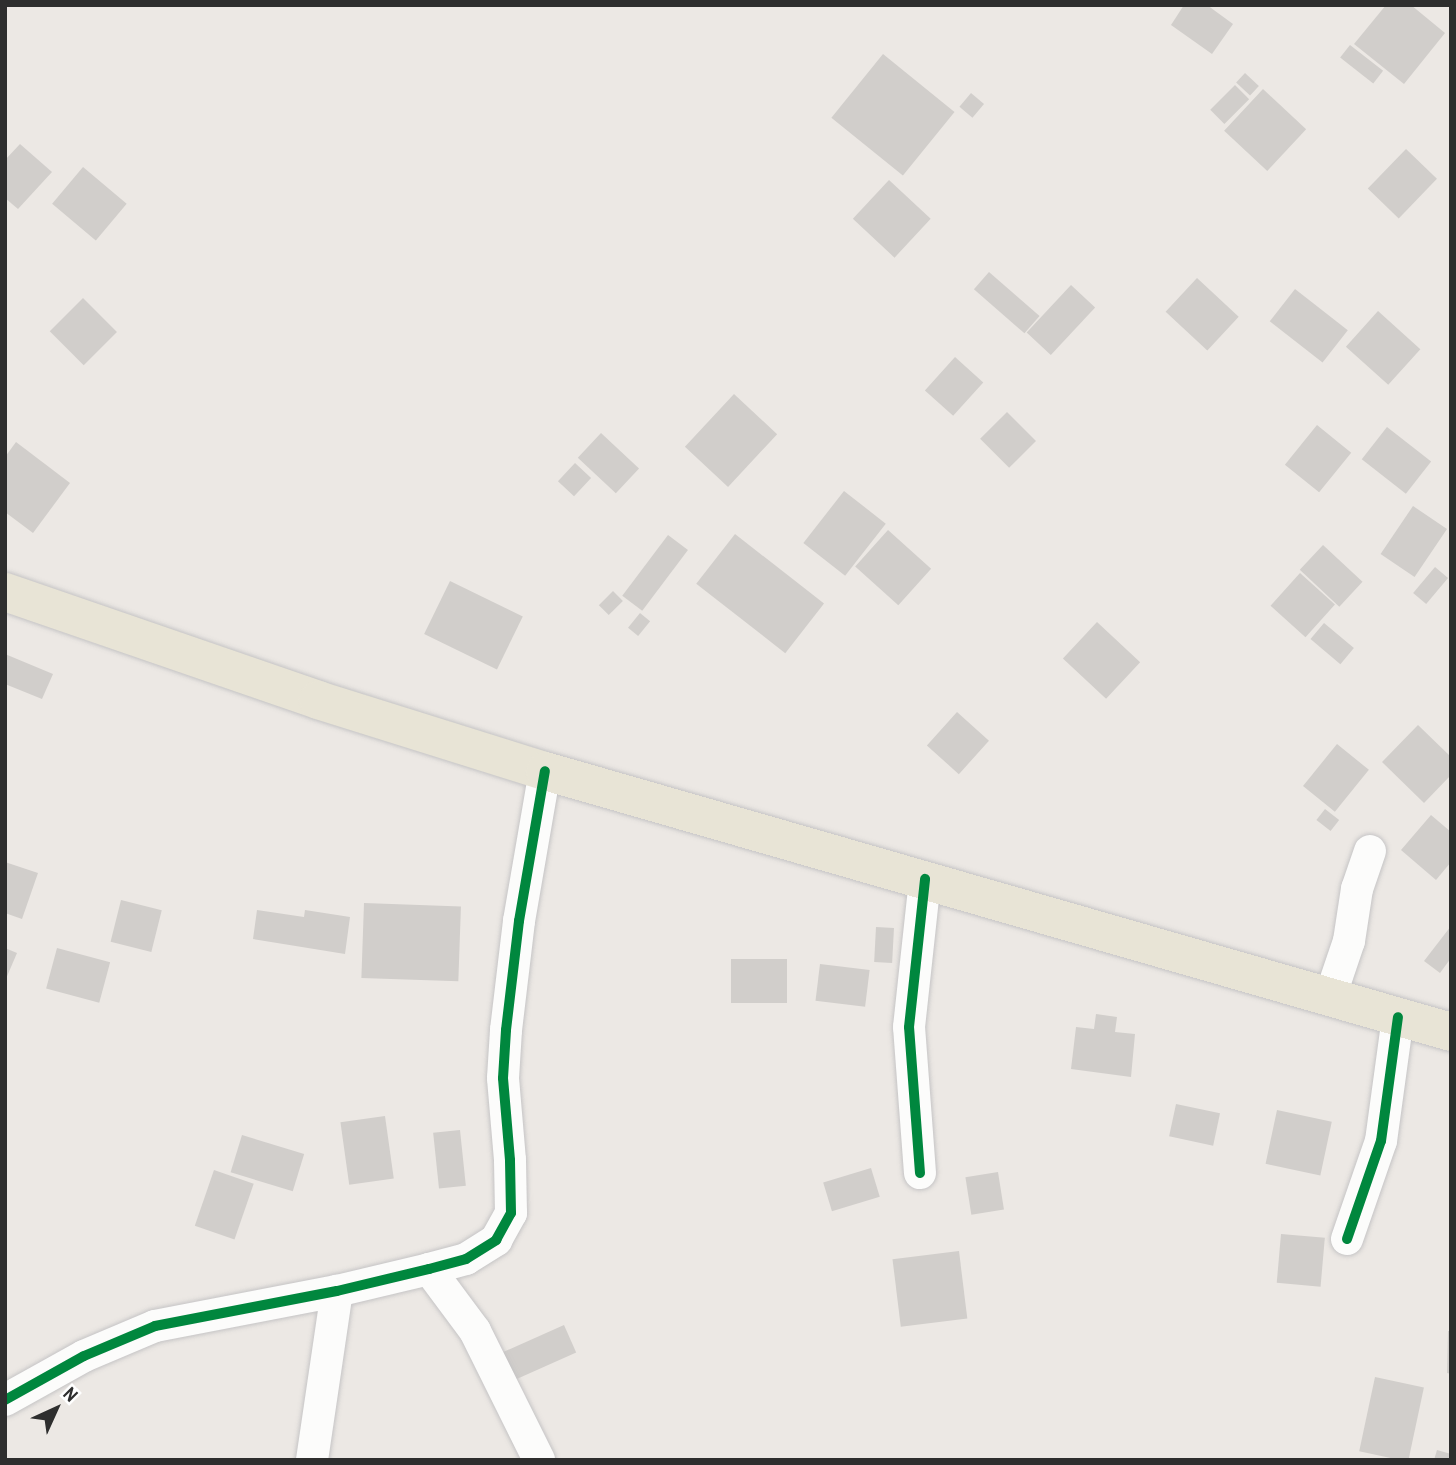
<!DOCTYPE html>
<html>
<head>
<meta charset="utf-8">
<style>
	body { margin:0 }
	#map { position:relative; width:1456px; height:1465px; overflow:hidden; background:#ece8e4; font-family:"Archivo Narrow",sans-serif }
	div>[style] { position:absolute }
	.building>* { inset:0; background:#d1cecb; transform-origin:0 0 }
	.roads { filter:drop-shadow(0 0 2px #c5c4c5) drop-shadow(0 0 2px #c5c4c5) }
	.minor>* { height:32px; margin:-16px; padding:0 16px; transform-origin:16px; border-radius:16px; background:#fcfcfb }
	.major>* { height:38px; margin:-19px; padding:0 19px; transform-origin:19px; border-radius:19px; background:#e8e4d6 }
	.cycleway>* { height:10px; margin:-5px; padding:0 5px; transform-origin:5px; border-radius:5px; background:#00873e }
	span { translate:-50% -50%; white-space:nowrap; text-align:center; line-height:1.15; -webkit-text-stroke:7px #fff; paint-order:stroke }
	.frame { position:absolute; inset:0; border:7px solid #2e2e2e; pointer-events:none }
	.north { position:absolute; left:21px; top:1374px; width:70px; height:70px; -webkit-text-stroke:5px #fff; paint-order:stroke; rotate:45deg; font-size:19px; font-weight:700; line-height:28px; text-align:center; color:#2e2e2e }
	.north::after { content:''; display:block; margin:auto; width:24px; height:32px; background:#2e2e2e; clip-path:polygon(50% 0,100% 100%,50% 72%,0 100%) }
</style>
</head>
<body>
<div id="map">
	<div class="building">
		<i style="clip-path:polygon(1184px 5px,1207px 5px,1233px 24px,1212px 54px,1171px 25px)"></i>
		<i style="clip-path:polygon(1386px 5px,1411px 5px,1445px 33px,1404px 84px,1354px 44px)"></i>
		<i style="left:1350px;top:45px;width:42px;height:16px;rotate:38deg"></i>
		<i style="left:883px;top:54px;width:92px;height:82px;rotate:39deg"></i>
		<i style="left:1245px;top:73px;width:19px;height:13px;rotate:43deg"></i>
		<i style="left:1235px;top:85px;width:20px;height:35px;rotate:45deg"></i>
		<i style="left:1263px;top:89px;width:59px;height:57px;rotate:43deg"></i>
		<i style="left:971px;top:93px;width:17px;height:18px;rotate:40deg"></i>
		<i style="clip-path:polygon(20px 144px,52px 172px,18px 209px,5px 198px,5px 160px)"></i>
		<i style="left:1406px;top:149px;width:43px;height:55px;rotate:44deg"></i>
		<i style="left:83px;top:167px;width:57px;height:48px;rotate:40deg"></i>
		<i style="left:889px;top:180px;width:57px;height:53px;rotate:43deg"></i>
		<i style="left:989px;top:272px;width:67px;height:23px;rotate:41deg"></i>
		<i style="left:1197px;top:278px;width:57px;height:46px;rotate:43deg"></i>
		<i style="left:1071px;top:285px;width:33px;height:65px;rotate:43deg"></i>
		<i style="left:1295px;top:289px;width:67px;height:41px;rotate:38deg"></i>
		<i style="left:83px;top:298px;width:48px;height:47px;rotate:45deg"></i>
		<i style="left:1378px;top:311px;width:57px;height:48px;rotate:42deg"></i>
		<i style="left:955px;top:357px;width:38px;height:45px;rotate:42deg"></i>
		<i style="left:734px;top:394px;width:59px;height:72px;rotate:43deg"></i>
		<i style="left:1007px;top:412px;width:41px;height:38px;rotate:45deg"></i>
		<i style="left:1317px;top:425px;width:44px;height:51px;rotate:39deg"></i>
		<i style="left:1387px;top:427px;width:56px;height:41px;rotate:38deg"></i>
		<i style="left:601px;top:433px;width:52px;height:34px;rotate:43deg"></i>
		<i style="clip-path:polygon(16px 442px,70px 483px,33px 533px,5px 512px,5px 457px)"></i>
		<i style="left:575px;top:463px;width:22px;height:25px;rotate:43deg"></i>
		<i style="left:844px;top:491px;width:53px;height:66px;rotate:38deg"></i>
		<i style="left:1413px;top:506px;width:41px;height:58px;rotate:34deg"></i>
		<i style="left:888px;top:530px;width:58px;height:49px;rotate:42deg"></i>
		<i style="left:735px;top:534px;width:113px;height:63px;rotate:38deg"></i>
		<i style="left:668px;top:535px;width:25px;height:76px;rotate:37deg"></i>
		<i style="left:1323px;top:545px;width:54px;height:34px;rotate:43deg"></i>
		<i style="left:1435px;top:567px;width:17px;height:34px;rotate:40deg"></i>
		<i style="left:1300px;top:573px;width:47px;height:44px;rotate:42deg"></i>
		<i style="left:450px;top:581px;width:81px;height:59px;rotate:26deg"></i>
		<i style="left:613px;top:591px;width:14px;height:20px;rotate:45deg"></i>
		<i style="left:640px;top:613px;width:13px;height:19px;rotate:39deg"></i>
		<i style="left:1097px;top:622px;width:59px;height:50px;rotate:43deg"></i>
		<i style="left:1324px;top:623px;width:39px;height:21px;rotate:40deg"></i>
		<i style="clip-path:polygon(5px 654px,53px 674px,42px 699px,5px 684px)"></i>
		<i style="left:957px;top:712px;width:43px;height:45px;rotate:42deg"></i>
		<i style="clip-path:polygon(1418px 725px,1451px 757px,1451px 775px,1424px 803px,1382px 762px)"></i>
		<i style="left:1337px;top:744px;width:41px;height:54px;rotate:39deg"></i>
		<i style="left:1325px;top:809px;width:18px;height:14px;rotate:38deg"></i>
		<i style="clip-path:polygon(1431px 815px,1451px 832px,1451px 862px,1436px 880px,1401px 850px)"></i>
		<i style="clip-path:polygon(5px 862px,38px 873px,22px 919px,5px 913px)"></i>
		<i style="left:121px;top:900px;width:42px;height:43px;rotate:14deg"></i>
		<i style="left:364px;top:903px;width:97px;height:75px;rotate:2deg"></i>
		<i style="clip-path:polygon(257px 910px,304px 917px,305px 910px,350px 917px,345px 954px,253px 939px)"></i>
		<i style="clip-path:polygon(1451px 926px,1451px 958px,1440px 973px,1424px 961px)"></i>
		<i style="left:876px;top:927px;width:18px;height:35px;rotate:3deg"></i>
		<i style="clip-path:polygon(5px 948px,17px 953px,5px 981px)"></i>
		<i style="left:57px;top:948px;width:55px;height:42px;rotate:15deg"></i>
		<i style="left:731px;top:959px;width:56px;height:44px"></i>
		<i style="left:820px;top:964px;width:50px;height:37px;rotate:7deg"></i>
		<i style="clip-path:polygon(1096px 1014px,1117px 1017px,1115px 1032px,1135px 1034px,1131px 1077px,1071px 1069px,1076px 1027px,1094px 1029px)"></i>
		<i style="left:1176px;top:1104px;width:45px;height:33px;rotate:12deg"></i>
		<i style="left:1277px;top:1110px;width:56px;height:55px;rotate:12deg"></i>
		<i style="left:385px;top:1116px;width:63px;height:45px;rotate:82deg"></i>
		<i style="left:460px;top:1130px;width:56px;height:27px;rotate:84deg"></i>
		<i style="left:242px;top:1135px;width:65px;height:39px;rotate:17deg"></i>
		<i style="left:871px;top:1168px;width:30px;height:50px;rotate:73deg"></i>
		<i style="left:214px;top:1170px;width:42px;height:59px;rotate:19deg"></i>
		<i style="left:998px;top:1172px;width:38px;height:33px;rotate:81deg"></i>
		<i style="left:1281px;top:1234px;width:44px;height:49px;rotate:5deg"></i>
		<i style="left:959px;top:1251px;width:68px;height:67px;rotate:83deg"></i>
		<i style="left:564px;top:1325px;width:30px;height:70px;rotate:66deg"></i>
		<i style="clip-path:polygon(1448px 1331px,1451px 1331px,1451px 1374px,1447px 1373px)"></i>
		<i style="left:1375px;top:1377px;width:50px;height:76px;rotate:12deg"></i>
		<i style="clip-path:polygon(1437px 1450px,1451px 1454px,1451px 1460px,1434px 1460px)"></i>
	</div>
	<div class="roads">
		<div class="minor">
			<i style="left:1330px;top:997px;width:59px;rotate:-71.3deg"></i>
			<i style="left:1349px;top:941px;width:53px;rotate:-81.3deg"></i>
			<i style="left:1357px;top:889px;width:40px;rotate:-71.1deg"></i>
			<i style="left:920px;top:1173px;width:146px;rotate:-94.3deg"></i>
			<i style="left:909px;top:1027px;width:149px;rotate:-83.8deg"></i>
			<i style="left:1347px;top:1239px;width:104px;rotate:-70.9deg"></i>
			<i style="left:1381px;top:1141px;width:125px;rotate:-82.2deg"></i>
			<i style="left:429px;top:1269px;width:77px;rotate:53.4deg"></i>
			<i style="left:475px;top:1331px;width:144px;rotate:63.6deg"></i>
			<i style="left:5px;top:1400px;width:90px;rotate:-29.1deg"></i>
			<i style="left:84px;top:1356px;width:77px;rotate:-22.9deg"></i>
			<i style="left:155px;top:1326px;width:185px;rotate:-10.9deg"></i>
			<i style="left:337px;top:1291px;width:95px;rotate:-13.4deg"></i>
			<i style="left:429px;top:1269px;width:38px;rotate:-15deg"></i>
			<i style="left:466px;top:1259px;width:36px;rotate:-32deg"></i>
			<i style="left:496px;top:1240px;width:31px;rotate:-61deg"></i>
			<i style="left:511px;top:1213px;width:53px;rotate:-91.1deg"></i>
			<i style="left:510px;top:1160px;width:82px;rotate:-94.9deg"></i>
			<i style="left:503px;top:1078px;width:48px;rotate:-86.4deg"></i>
			<i style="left:506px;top:1030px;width:110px;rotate:-83.2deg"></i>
			<i style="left:519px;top:921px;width:152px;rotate:-80.2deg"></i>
			<i style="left:312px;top:1460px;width:171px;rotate:-81.6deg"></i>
		</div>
		<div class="major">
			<i style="left:5px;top:592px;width:331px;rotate:19deg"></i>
			<i style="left:318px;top:700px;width:238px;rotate:17.4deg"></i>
			<i style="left:545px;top:771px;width:943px;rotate:16.07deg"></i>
		</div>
	</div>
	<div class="cycleway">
		<i style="left:920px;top:1173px;width:146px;rotate:-94.3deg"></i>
		<i style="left:909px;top:1027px;width:149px;rotate:-83.8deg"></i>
		<i style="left:1347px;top:1239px;width:104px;rotate:-70.9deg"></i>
		<i style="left:1381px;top:1141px;width:125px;rotate:-82.2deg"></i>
		<i style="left:5px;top:1400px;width:90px;rotate:-29.1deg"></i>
		<i style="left:84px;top:1356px;width:77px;rotate:-22.9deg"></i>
		<i style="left:155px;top:1326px;width:185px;rotate:-10.9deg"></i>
		<i style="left:337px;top:1291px;width:95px;rotate:-13.4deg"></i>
		<i style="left:429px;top:1269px;width:38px;rotate:-15deg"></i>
		<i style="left:466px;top:1259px;width:36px;rotate:-32deg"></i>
		<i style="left:496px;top:1240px;width:31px;rotate:-61deg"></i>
		<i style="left:511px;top:1213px;width:53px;rotate:-91.1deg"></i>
		<i style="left:510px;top:1160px;width:82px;rotate:-94.9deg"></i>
		<i style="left:503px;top:1078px;width:48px;rotate:-86.4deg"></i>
		<i style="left:506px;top:1030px;width:110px;rotate:-83.2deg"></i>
		<i style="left:519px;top:921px;width:152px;rotate:-80.2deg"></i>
	</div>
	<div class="frame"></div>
	<div class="north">N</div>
</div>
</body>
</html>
